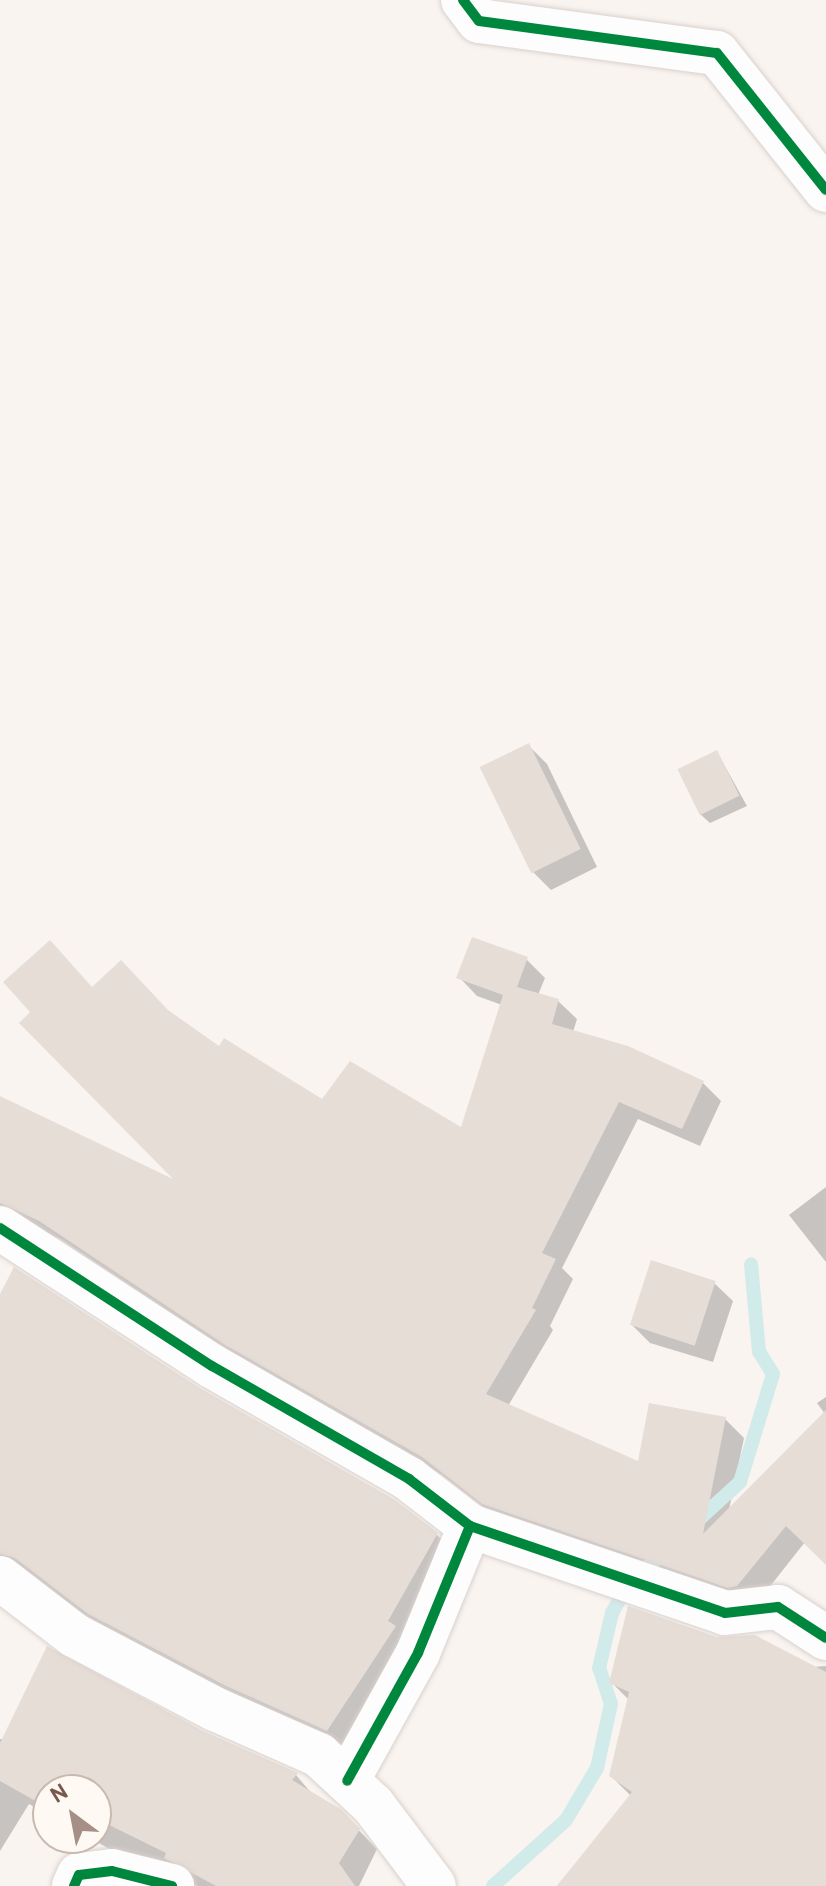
<!DOCTYPE html>
<html>
<head>
<meta charset="utf-8">
<style>
	body { margin:0 }
	#map { position:relative; width:826px; height:1886px; overflow:hidden; background:#f9f4f0; font-family:Overpass,sans-serif }
	div>[style] { position:absolute }
	.shadow>* { inset:0; background:#0003 }
	.stream>* { height:14px; margin:-7px; padding:0 7px; transform-origin:7px; border-radius:7px; background:#d1eaea }
	.building>* { inset:0; background:#e6ddd7; transform-origin:0 0 }
	.roads { filter:drop-shadow(0 0 2px #d9d1cd) drop-shadow(0 0 2px #d9d1cd) }
	.minor>* { height:44px; margin:-22px; padding:0 22px; transform-origin:22px; border-radius:22px; background:#fefdfd }
	.cycleway>* { height:10px; margin:-5px; padding:0 5px; transform-origin:5px; border-radius:5px; background:#00873e }
	span { translate:-50% -50%; white-space:nowrap; text-align:center; line-height:1.15; -webkit-text-stroke:6px #fff9f3; paint-order:stroke }
	.north { position:absolute; left:32px; top:1774px; width:80px; height:80px; box-sizing:border-box; background:#fff9f3; border:2px solid #c9b9b1; border-radius:50%; rotate:328deg; font-size:22px; font-weight:700; line-height:32px; text-align:center; color:#79584e }
	.north::after { content:''; display:block; margin:auto; width:28px; height:36px; background:#a68f87; clip-path:polygon(50% 0,100% 100%,50% 72%,0 100%) }
</style>
</head>
<body>
<div id="map">
	<div class="shadow">
		<i style="clip-path:polygon(529px 746px,547px 764px,597px 867px,551px 890px,532px 871px)"></i>
		<i style="clip-path:polygon(717px 752px,747px 806px,710px 823px,700px 814px)"></i>
		<i style="clip-path:polygon(526px 959px,545px 978px,538px 995px,558px 1001px,577px 1019px,573px 1032px,703px 1083px,721px 1101px,700px 1146px,638px 1119px,562px 1268px,573px 1279px,550px 1326px,553px 1330px,508px 1406px,639px 1464px,725px 1419px,744px 1438px,729px 1510px,825px 1414px,817px 1403px,826px 1397px,826px 1563px,805px 1542px,756px 1604px,503px 1522px,442px 1475px,246px 1363px,60px 1239px,0 1210px,0 1098px,181px 1185px,93px 989px,170px 1015px,220px 1049px,323px 1102px,463px 1130px,502px 1005px,477px 996px,459px 977px)"></i>
		<i style="clip-path:polygon(826px 1187px,826px 1262px,789px 1215px)"></i>
		<i style="clip-path:polygon(714px 1283px,733px 1301px,713px 1362px,650px 1343px,632px 1325px)"></i>
		<i style="clip-path:polygon(0 1297px,197px 1389px,436px 1534px,455px 1553px,346px 1749px,247px 1705px,109px 1632px,23px 1571px,0 1577px)"></i>
		<i style="clip-path:polygon(826px 1666px,826px 1886px,557px 1886px,631px 1796px,611px 1776px,629px 1700px,611px 1682px)"></i>
		<i style="clip-path:polygon(202px 1733px,296px 1775px,313px 1795px,341px 1812px,377px 1849px,359px 1886px,197px 1886px,138px 1865px,90px 1838px,96px 1838px,96px 1790px,48px 1790px,48px 1814px,29px 1804px,0 1851px,0 1739px)"></i>
	</div>
	<div class="stream">
		<i style="left:695px;top:1523px;width:61px;rotate:-42.3deg"></i>
		<i style="left:740px;top:1482px;width:113px;rotate:-73deg"></i>
		<i style="left:773px;top:1374px;width:26px;rotate:-122deg"></i>
		<i style="left:759px;top:1352px;width:88px;rotate:-95.2deg"></i>
		<i style="left:493px;top:1886px;width:98px;rotate:-42.1deg"></i>
		<i style="left:566px;top:1820px;width:61px;rotate:-59.2deg"></i>
		<i style="left:597px;top:1768px;width:66px;rotate:-77.7deg"></i>
		<i style="left:611px;top:1704px;width:38px;rotate:-108deg"></i>
		<i style="left:599px;top:1668px;width:57px;rotate:-76.7deg"></i>
		<i style="left:612px;top:1613px;width:37px;rotate:-61deg"></i>
		<i style="left:630px;top:1581px;width:47px;rotate:-39.8deg"></i>
	</div>
	<div class="building">
		<i style="left:529px;top:743px;width:118px;height:55px;rotate:64deg"></i>
		<i style="left:717px;top:750px;width:51px;height:44px;rotate:64deg"></i>
		<i style="clip-path:polygon(472px 937px,528px 957px,517px 987px,559px 999px,552px 1024px,628px 1046px,704px 1081px,682px 1129px,619px 1102px,542px 1253px,556px 1259px,532px 1308px,536px 1310px,486px 1394px,638px 1461px,649px 1403px,726px 1417px,703px 1534px,826px 1410px,826px 1565px,786px 1526px,737px 1586px,728px 1588px,482px 1504px,422px 1457px,225px 1345px,39px 1221px,0 1203px,0 1096px,173px 1179px,19px 1023px,30px 1012px,3px 982px,50px 940px,92px 987px,121px 960px,168px 1010px,219px 1046px,224px 1038px,322px 1099px,350px 1061px,461px 1127px,503px 995px,456px 978px)"></i>
		<i style="left:651px;top:1260px;width:68px;height:68px;rotate:18deg"></i>
		<i style="clip-path:polygon(14px 1267px,198px 1387px,395px 1500px,438px 1533px,388px 1621px,396px 1626px,327px 1731px,226px 1686px,88px 1614px,15px 1558px,0 1554px,0 1294px)"></i>
		<i style="clip-path:polygon(628px 1606px,717px 1637px,755px 1635px,826px 1672px,826px 1886px,557px 1886px,632px 1792px,609px 1776px,629px 1692px,609px 1683px)"></i>
		<i style="clip-path:polygon(47px 1646px,203px 1731px,298px 1773px,292px 1780px,342px 1810px,360px 1829px,339px 1863px,355px 1886px,216px 1886px,164px 1858px,166px 1853px,99px 1820px,96px 1826px,96px 1790px,48px 1790px,48px 1808px,0 1781px,0 1743px)"></i>
	</div>
	<div class="roads">
		<div class="minor">
			<i style="left:463px;top:0;width:26px;rotate:53deg"></i>
			<i style="left:479px;top:21px;width:240px;rotate:7.7deg"></i>
			<i style="left:717px;top:53px;width:175px;rotate:51.5deg"></i>
			<i style="left:0;top:1228px;width:253px;rotate:33.1deg"></i>
			<i style="left:212px;top:1366px;width:227px;rotate:29.8deg"></i>
			<i style="left:409px;top:1479px;width:77px;rotate:37.6deg"></i>
			<i style="left:470px;top:1526px;width:137px;rotate:112.3deg"></i>
			<i style="left:418px;top:1653px;width:146px;rotate:119deg"></i>
			<i style="left:470px;top:1526px;width:269px;rotate:18.8deg"></i>
			<i style="left:725px;top:1613px;width:53px;rotate:-6.5deg"></i>
			<i style="left:778px;top:1607px;width:57px;rotate:32.9deg"></i>
			<i style="left:0;top:1578px;width:93px;rotate:37.6deg"></i>
			<i style="left:74px;top:1635px;width:159px;rotate:27.7deg"></i>
			<i style="left:215px;top:1709px;width:114px;rotate:23.9deg"></i>
			<i style="left:319px;top:1755px;width:74px;rotate:42.8deg"></i>
			<i style="left:373px;top:1805px;width:101px;rotate:53deg"></i>
			<i style="left:74px;top:1886px;width:12px;rotate:-66deg"></i>
			<i style="left:79px;top:1875px;width:33px;rotate:-7deg"></i>
			<i style="left:112px;top:1871px;width:62px;rotate:14deg"></i>
		</div>
	</div>
	<div class="cycleway">
		<i style="left:463px;top:0;width:26px;rotate:53deg"></i>
		<i style="left:479px;top:21px;width:240px;rotate:7.7deg"></i>
		<i style="left:717px;top:53px;width:175px;rotate:51.5deg"></i>
		<i style="left:0;top:1228px;width:253px;rotate:33.1deg"></i>
		<i style="left:212px;top:1366px;width:227px;rotate:29.8deg"></i>
		<i style="left:409px;top:1479px;width:77px;rotate:37.6deg"></i>
		<i style="left:470px;top:1526px;width:137px;rotate:112.3deg"></i>
		<i style="left:418px;top:1653px;width:146px;rotate:119deg"></i>
		<i style="left:470px;top:1526px;width:269px;rotate:18.8deg"></i>
		<i style="left:725px;top:1613px;width:53px;rotate:-6.5deg"></i>
		<i style="left:778px;top:1607px;width:57px;rotate:32.9deg"></i>
		<i style="left:74px;top:1886px;width:12px;rotate:-66deg"></i>
		<i style="left:79px;top:1875px;width:33px;rotate:-7deg"></i>
		<i style="left:112px;top:1871px;width:62px;rotate:14deg"></i>
	</div>
	<div class="north">N</div>
</div>
</body>
</html>
